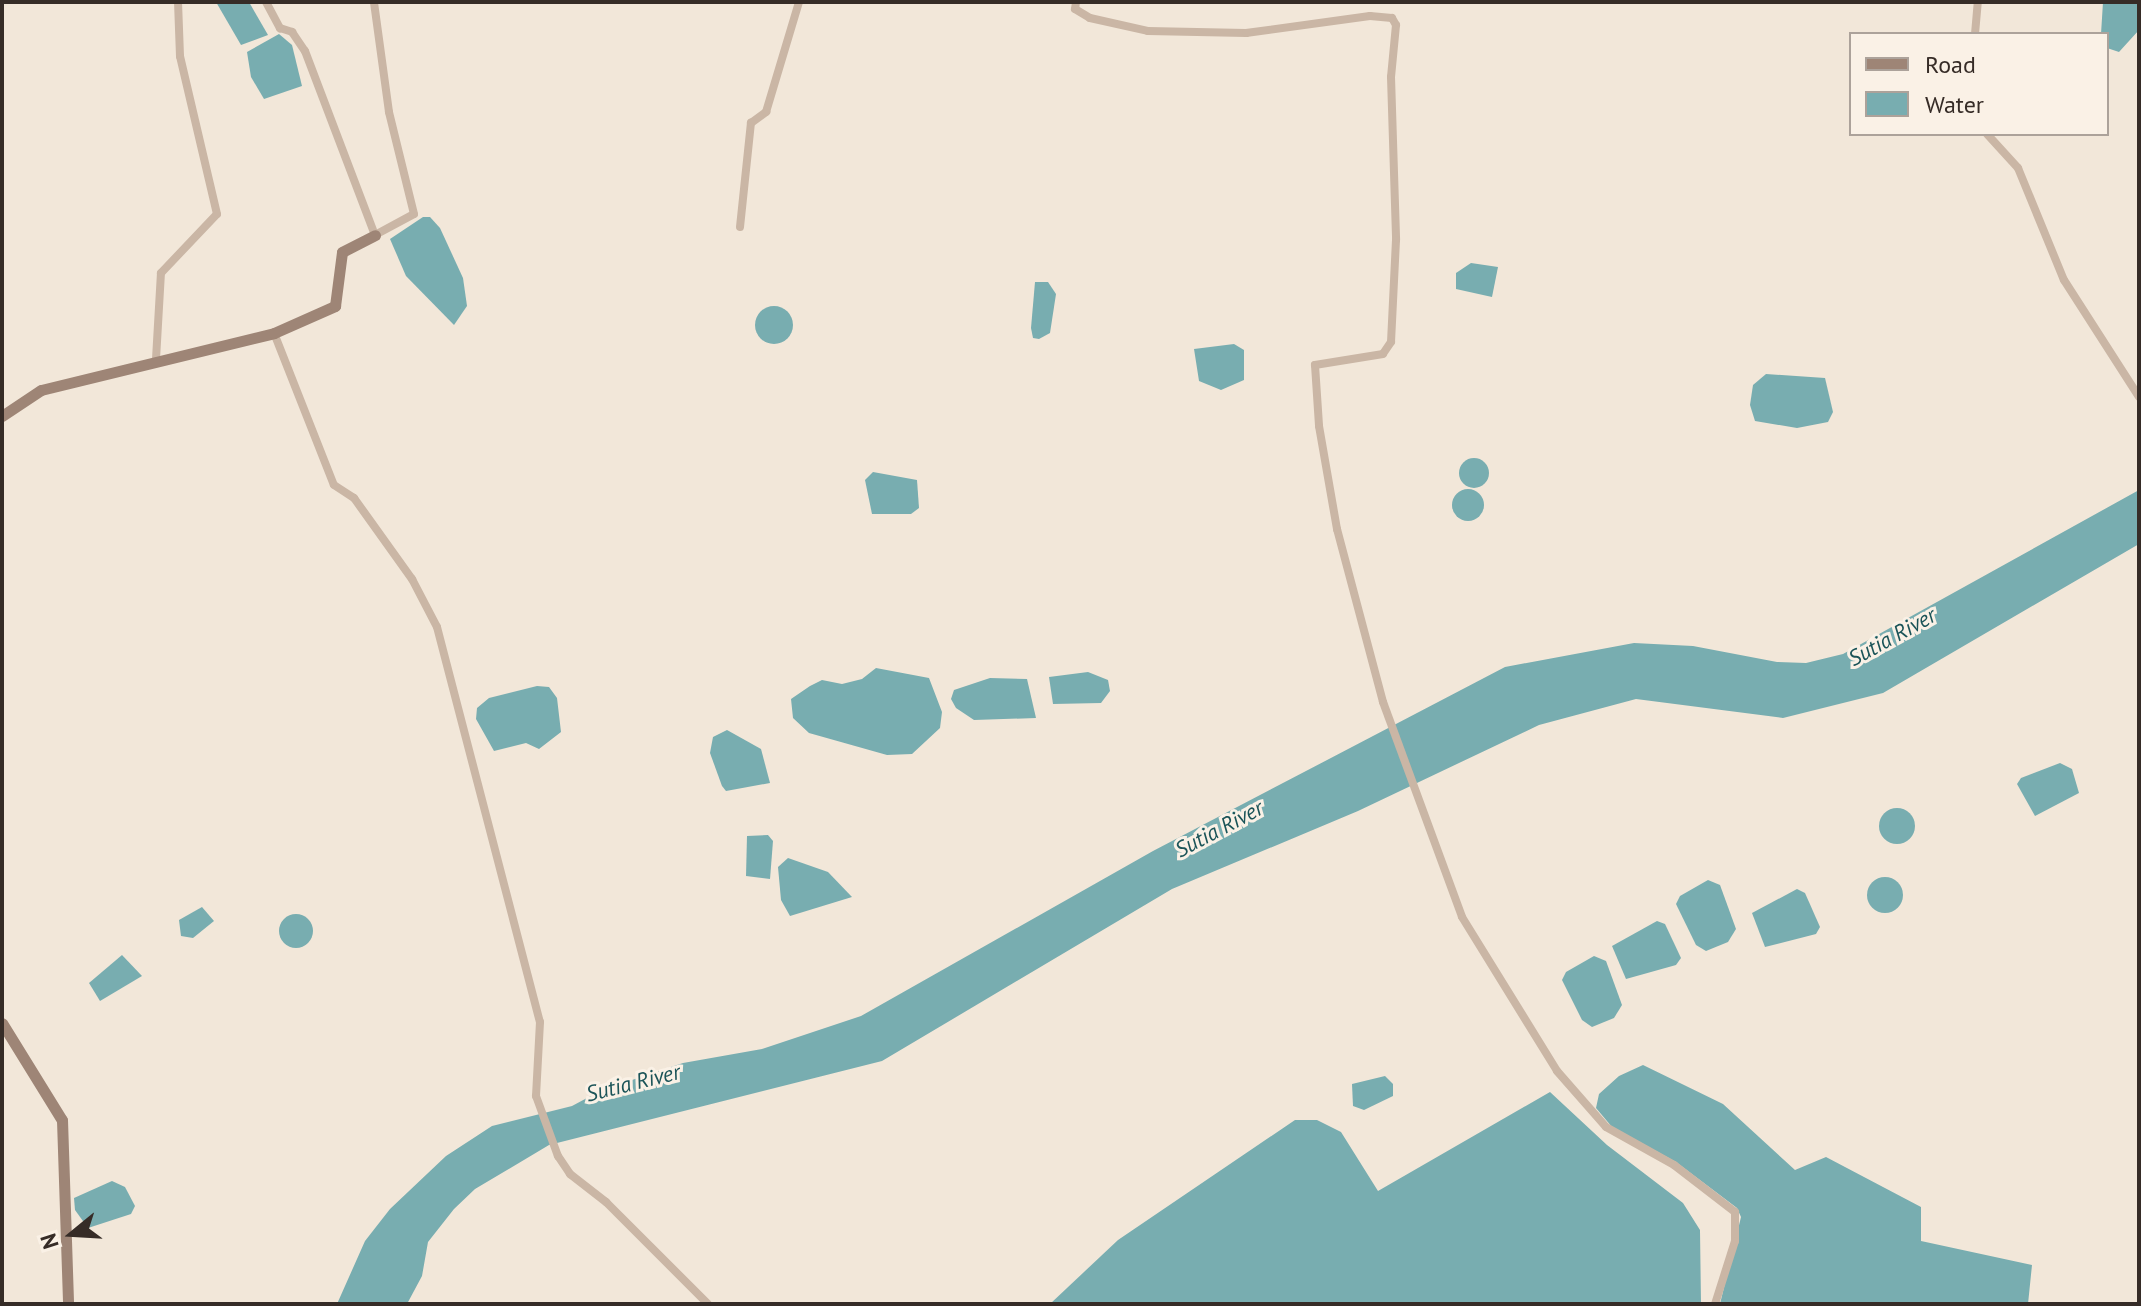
<!DOCTYPE html>
<html>
<head>
<meta charset="utf-8">
<style>
	body { margin:0 }
	#map { position:relative; width:2141px; height:1306px; overflow:hidden; background:#f2e7d9; font-family:"PT Sans",sans-serif }
	div>[style] { position:absolute }
	.water>* { inset:0; background:#78adb0 }
	.round { border-radius:50% }
	.street>* { height:8px; margin:-4px; padding:0 4px; transform-origin:4px; border-radius:4px; background:#cab6a5 }
	.secondary>* { height:11px; margin:-5.5px; padding:0 5.5px; transform-origin:5.5px; border-radius:5.5px; background:#9e8576 }
	span { translate:-50% -50%; white-space:nowrap; text-align:center; line-height:1.15; -webkit-text-stroke:6px #faf1e6; paint-order:stroke }
	.water-label { font-size:22px; color:#1b5458; font-style:italic }
	.frame { position:absolute; inset:0; border:4px solid #362c27; pointer-events:none }
	.legend { position:absolute; left:1849px; top:32px; width:260px; height:104px; box-sizing:border-box; background:#faf1e6; border:2px solid #aca29a; margin:0; padding:10px 14px; list-style:none; font-size:24px; color:#362c27 }
	.legend li { display:flex; align-items:center; gap:16px; height:40px }
	.legend b { width:40px; border:2px solid #aca29a }
	.north { position:absolute; left:32px; top:1194px; width:80px; height:80px; -webkit-text-stroke:6px #faf1e6; paint-order:stroke; rotate:252deg; font-size:22px; font-weight:700; line-height:32px; text-align:center; color:#362c27 }
	.north::after { content:''; display:block; margin:auto; width:28px; height:36px; background:#362c27; clip-path:polygon(50% 0,100% 100%,50% 72%,0 100%) }
</style>
</head>
<body>
<div id="map">
	<div class="water">
		<i style="clip-path:polygon(216px 2px,249px 2px,268px 35px,241px 45px)"></i>
		<i style="clip-path:polygon(2103px 2px,2139px 2px,2139px 30px,2119px 52px,2107px 48px,2107px 34px,2101px 34px)"></i>
		<i style="clip-path:polygon(279px 34px,292px 45px,302px 86px,264px 99px,251px 77px,247px 52px)"></i>
		<i style="clip-path:polygon(423px 217px,430px 217px,440px 228px,463px 278px,467px 306px,454px 325px,406px 276px,390px 239px)"></i>
		<i style="clip-path:polygon(1471px 263px,1498px 267px,1492px 297px,1456px 289px,1456px 273px)"></i>
		<i style="clip-path:polygon(1035px 282px,1048px 282px,1056px 294px,1050px 333px,1039px 339px,1033px 338px,1031px 328px)"></i>
		<i class="round" style="left:755px;top:306px;width:38px;height:38px"></i>
		<i style="clip-path:polygon(1234px 344px,1244px 350px,1244px 380px,1221px 390px,1199px 381px,1194px 349px)"></i>
		<i style="clip-path:polygon(1766px 374px,1825px 378px,1833px 412px,1828px 422px,1797px 428px,1755px 421px,1750px 405px,1753px 385px)"></i>
		<i class="round" style="left:1459px;top:458px;width:30px;height:30px"></i>
		<i style="clip-path:polygon(873px 472px,917px 480px,919px 508px,911px 514px,872px 514px,865px 480px)"></i>
		<i class="round" style="left:1452px;top:489px;width:32px;height:32px"></i>
		<i style="clip-path:polygon(2139px 490px,2139px 544px,1883px 693px,1783px 718px,1636px 699px,1539px 725px,1358px 811px,1172px 889px,882px 1061px,549px 1145px,475px 1189px,454px 1209px,428px 1242px,422px 1276px,407px 1304px,337px 1304px,365px 1241px,390px 1209px,446px 1156px,492px 1126px,572px 1106px,602px 1090px,683px 1063px,762px 1049px,861px 1016px,1153px 851px,1505px 667px,1634px 643px,1693px 646px,1777px 662px,1806px 663px,1843px 654px)"></i>
		<i style="clip-path:polygon(876px 668px,929px 678px,942px 712px,940px 728px,912px 754px,887px 755px,809px 733px,793px 718px,791px 699px,810px 686px,822px 680px,842px 684px,862px 679px)"></i>
		<i style="clip-path:polygon(1088px 672px,1108px 680px,1110px 691px,1101px 703px,1053px 704px,1049px 677px)"></i>
		<i style="clip-path:polygon(990px 678px,1027px 679px,1036px 718px,974px 720px,956px 708px,951px 699px,954px 690px)"></i>
		<i style="clip-path:polygon(537px 686px,549px 687px,557px 698px,561px 732px,539px 749px,526px 743px,494px 751px,476px 719px,477px 708px,489px 698px)"></i>
		<i style="clip-path:polygon(727px 730px,761px 749px,770px 783px,726px 791px,722px 786px,710px 753px,713px 737px)"></i>
		<i style="clip-path:polygon(2060px 763px,2072px 769px,2079px 793px,2035px 816px,2017px 784px,2021px 778px)"></i>
		<i class="round" style="left:1879px;top:808px;width:36px;height:36px"></i>
		<i style="clip-path:polygon(768px 835px,773px 841px,770px 879px,746px 876px,747px 836px)"></i>
		<i style="clip-path:polygon(788px 858px,828px 872px,852px 897px,790px 916px,781px 900px,778px 867px)"></i>
		<i class="round" style="left:1867px;top:877px;width:36px;height:36px"></i>
		<i style="clip-path:polygon(1708px 880px,1720px 885px,1736px 929px,1728px 942px,1706px 951px,1696px 945px,1676px 904px,1680px 896px)"></i>
		<i style="clip-path:polygon(1797px 889px,1805px 893px,1820px 927px,1816px 934px,1765px 947px,1752px 913px)"></i>
		<i style="clip-path:polygon(202px 907px,214px 921px,193px 938px,181px 936px,179px 920px)"></i>
		<i class="round" style="left:279px;top:914px;width:34px;height:34px"></i>
		<i style="clip-path:polygon(1657px 921px,1665px 924px,1681px 958px,1676px 965px,1626px 979px,1612px 946px)"></i>
		<i style="clip-path:polygon(122px 955px,142px 976px,100px 1001px,89px 983px)"></i>
		<i style="clip-path:polygon(1594px 956px,1606px 961px,1622px 1005px,1614px 1018px,1592px 1027px,1582px 1020px,1562px 980px,1566px 972px)"></i>
		<i style="clip-path:polygon(1643px 1065px,1723px 1104px,1795px 1170px,1826px 1157px,1921px 1207px,1921px 1241px,2032px 1265px,2028px 1304px,1720px 1304px,1741px 1217px,1737px 1208px,1676px 1162px,1612px 1127px,1596px 1108px,1599px 1094px,1619px 1076px)"></i>
		<i style="clip-path:polygon(1385px 1076px,1393px 1084px,1393px 1096px,1364px 1110px,1353px 1106px,1352px 1084px)"></i>
		<i style="clip-path:polygon(1550px 1092px,1607px 1145px,1683px 1203px,1700px 1230px,1701px 1304px,1050px 1304px,1118px 1240px,1295px 1120px,1317px 1120px,1341px 1132px,1378px 1191px)"></i>
		<i style="clip-path:polygon(112px 1181px,125px 1187px,135px 1206px,131px 1214px,88px 1228px,75px 1210px,74px 1198px)"></i>
	</div>
	<div class="street">
		<i style="left:266px;top:2px;width:30px;rotate:62deg"></i>
		<i style="left:280px;top:28px;width:13px;rotate:18deg"></i>
		<i style="left:292px;top:32px;width:23px;rotate:56deg"></i>
		<i style="left:305px;top:51px;width:197px;rotate:69.2deg"></i>
		<i style="left:375px;top:235px;width:44px;rotate:-28.3deg"></i>
		<i style="left:414px;top:214px;width:105px;rotate:-103.8deg"></i>
		<i style="left:389px;top:112px;width:111px;rotate:-97.8deg"></i>
		<i style="left:1076px;top:2px;width:7px;rotate:98deg"></i>
		<i style="left:1075px;top:9px;width:17px;rotate:31deg"></i>
		<i style="left:1090px;top:18px;width:59px;rotate:12.6deg"></i>
		<i style="left:1148px;top:31px;width:98px;rotate:1.2deg"></i>
		<i style="left:1246px;top:33px;width:125px;rotate:-7.8deg"></i>
		<i style="left:1370px;top:16px;width:22px;rotate:5deg"></i>
		<i style="left:1392px;top:18px;width:8px;rotate:60deg"></i>
		<i style="left:1396px;top:25px;width:52px;rotate:95.5deg"></i>
		<i style="left:1391px;top:77px;width:163px;rotate:88.2deg"></i>
		<i style="left:1396px;top:240px;width:102px;rotate:92.8deg"></i>
		<i style="left:1391px;top:342px;width:14px;rotate:124deg"></i>
		<i style="left:1383px;top:354px;width:69px;rotate:170.8deg"></i>
		<i style="left:1315px;top:365px;width:61px;rotate:86.2deg"></i>
		<i style="left:1319px;top:426px;width:105px;rotate:80.1deg"></i>
		<i style="left:1337px;top:529px;width:179px;rotate:75.1deg"></i>
		<i style="left:1383px;top:702px;width:229px;rotate:69.8deg"></i>
		<i style="left:1462px;top:917px;width:181px;rotate:58.3deg"></i>
		<i style="left:1557px;top:1071px;width:74px;rotate:48.8deg"></i>
		<i style="left:1606px;top:1127px;width:78px;rotate:29.2deg"></i>
		<i style="left:1674px;top:1165px;width:77px;rotate:37.6deg"></i>
		<i style="left:1735px;top:1212px;width:29px;rotate:90deg"></i>
		<i style="left:1735px;top:1241px;width:66px;rotate:107.6deg"></i>
		<i style="left:1975px;top:34px;width:32px;rotate:-85deg"></i>
		<i style="left:1987px;top:134px;width:46px;rotate:47.6deg"></i>
		<i style="left:2018px;top:168px;width:121px;rotate:67.7deg"></i>
		<i style="left:2064px;top:280px;width:139px;rotate:57.3deg"></i>
		<i style="left:740px;top:227px;width:105px;rotate:-84deg"></i>
		<i style="left:751px;top:123px;width:19px;rotate:-36deg"></i>
		<i style="left:766px;top:112px;width:115px;rotate:-73.3deg"></i>
		<i style="left:274px;top:333px;width:163px;rotate:68.5deg"></i>
		<i style="left:334px;top:485px;width:24px;rotate:33deg"></i>
		<i style="left:354px;top:498px;width:100px;rotate:54.4deg"></i>
		<i style="left:412px;top:579px;width:54px;rotate:62.5deg"></i>
		<i style="left:437px;top:627px;width:408px;rotate:75.4deg"></i>
		<i style="left:540px;top:1022px;width:74px;rotate:93.1deg"></i>
		<i style="left:536px;top:1096px;width:64px;rotate:69.9deg"></i>
		<i style="left:558px;top:1156px;width:22px;rotate:56deg"></i>
		<i style="left:570px;top:1174px;width:46px;rotate:37.9deg"></i>
		<i style="left:606px;top:1202px;width:144px;rotate:45deg"></i>
		<i style="left:156px;top:359px;width:86px;rotate:-86.7deg"></i>
		<i style="left:161px;top:273px;width:81px;rotate:-46.5deg"></i>
		<i style="left:217px;top:214px;width:162px;rotate:-103.2deg"></i>
		<i style="left:180px;top:56px;width:54px;rotate:-92.1deg"></i>
	</div>
	<div class="secondary">
		<i style="left:2px;top:416px;width:47px;rotate:-33.7deg"></i>
		<i style="left:41px;top:390px;width:240px;rotate:-13.7deg"></i>
		<i style="left:274px;top:333px;width:67px;rotate:-23.9deg"></i>
		<i style="left:335px;top:306px;width:54px;rotate:-82.6deg"></i>
		<i style="left:342px;top:252px;width:37px;rotate:-27deg"></i>
		<i style="left:2px;top:1023px;width:114px;rotate:58.3deg"></i>
		<i style="left:62px;top:1120px;width:184px;rotate:88.1deg"></i>
	</div>
	<div class="water-label">
		<span style="left:1892px;top:637px;rotate:-29deg">Sutia River</span>
		<span style="left:1219px;top:829px;rotate:-28deg">Sutia River</span>
		<span style="left:633px;top:1083px;rotate:-14deg">Sutia River</span>
	</div>
	<div class="frame"></div>
	<ul class="legend">
	<li><b style="height:10px;background:#9e8576"></b>Road</li>
	<li><b style="height:22px;background:#78adb0"></b>Water</li>
	</ul>
	<div class="north">N</div>
</div>
</body>
</html>
